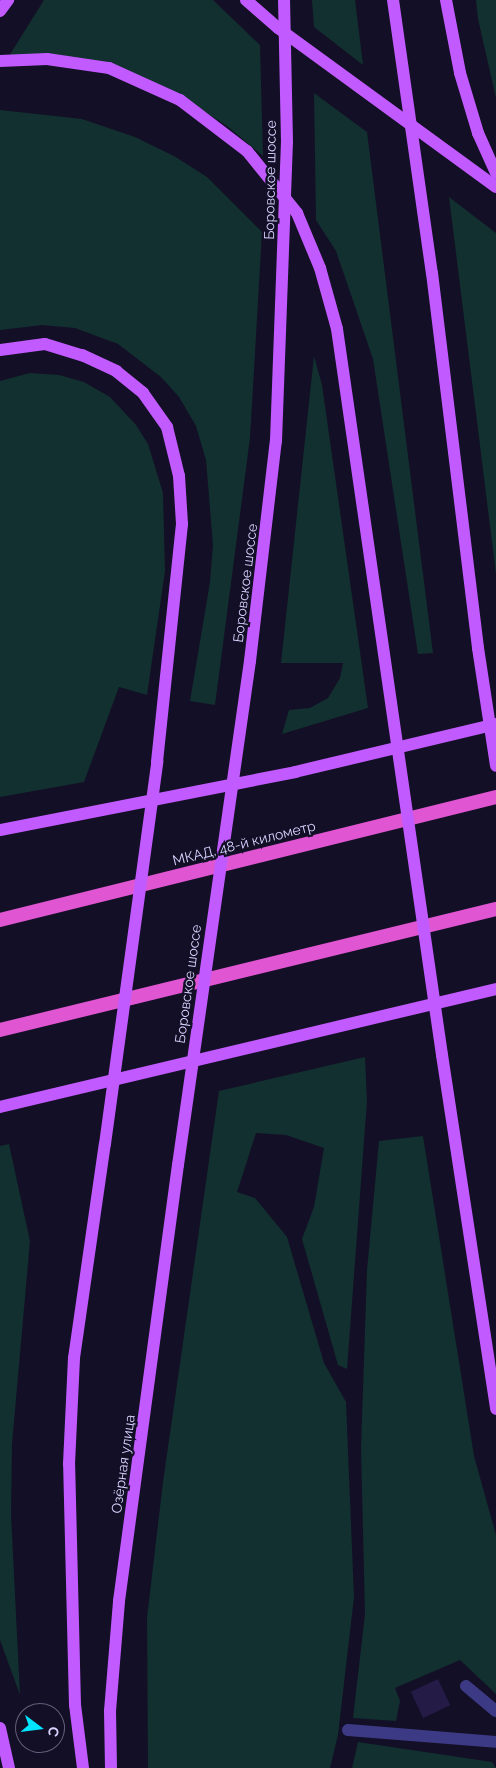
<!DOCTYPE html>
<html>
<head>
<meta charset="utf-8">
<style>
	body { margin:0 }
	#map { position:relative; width:496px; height:1768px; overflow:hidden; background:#130f26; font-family:Raleway,sans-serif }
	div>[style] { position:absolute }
	.green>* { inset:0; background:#12302f }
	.building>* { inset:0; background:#241b47; transform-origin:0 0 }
	.service>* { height:12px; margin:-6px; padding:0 6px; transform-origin:6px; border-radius:6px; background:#3d3a85 }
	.primary>* { height:12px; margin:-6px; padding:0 6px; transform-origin:6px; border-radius:6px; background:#c25bff }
	.trunk>* { height:14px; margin:-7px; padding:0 7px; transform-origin:7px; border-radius:7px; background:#e055d1 }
	.primary-bridge>* { height:12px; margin:-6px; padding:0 6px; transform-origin:6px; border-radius:6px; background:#c25bff }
	span { translate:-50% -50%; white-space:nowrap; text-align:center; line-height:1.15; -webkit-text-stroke:4.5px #130f26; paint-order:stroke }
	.street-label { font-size:14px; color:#d9d4ff }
	.north { position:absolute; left:15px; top:1703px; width:50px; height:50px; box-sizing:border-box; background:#130f26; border:1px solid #625e7d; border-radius:50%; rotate:105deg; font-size:14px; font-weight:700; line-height:20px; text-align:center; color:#d9d4ff }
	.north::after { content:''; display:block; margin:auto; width:18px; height:22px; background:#00e5ff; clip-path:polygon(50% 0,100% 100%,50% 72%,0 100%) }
</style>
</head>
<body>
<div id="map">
	<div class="green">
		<i style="clip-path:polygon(44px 0,213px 0,260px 45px,263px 156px,227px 126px,188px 101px,141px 78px,9px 56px)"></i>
		<i style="clip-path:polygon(312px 0,355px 0,363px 65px,314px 27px)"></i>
		<i style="clip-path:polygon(476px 0,496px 0,496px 98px,478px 19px)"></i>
		<i style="clip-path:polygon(314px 93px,367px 132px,433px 653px,418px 654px,373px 359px,336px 251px,316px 220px)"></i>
		<i style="clip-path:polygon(0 110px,82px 119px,135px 137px,174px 156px,207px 177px,262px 232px,250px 438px,215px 705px,190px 701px,210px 582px,213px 545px,206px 460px,196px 426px,179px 397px,161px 377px,118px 344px,75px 328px,42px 325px,0 330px)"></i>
		<i style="clip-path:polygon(449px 197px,496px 233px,496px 574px)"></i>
		<i style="clip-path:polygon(314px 356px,322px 385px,368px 708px,282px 734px,289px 710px,310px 708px,328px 698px,340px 678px,343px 663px,281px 663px)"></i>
		<i style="clip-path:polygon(30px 373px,59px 375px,84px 382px,110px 397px,136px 425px,148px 444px,163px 493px,165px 571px,147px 695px,119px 687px,84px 782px,0 797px,0 381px)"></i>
		<i style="clip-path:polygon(365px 1057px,367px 1101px,347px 1369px,338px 1365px,302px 1239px,314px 1207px,324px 1148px,286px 1135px,256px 1133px,237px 1192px,255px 1198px,287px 1237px,324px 1363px,346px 1402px,354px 1597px,338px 1735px,330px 1768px,148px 1768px,147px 1618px,163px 1482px,219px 1091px)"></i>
		<i style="clip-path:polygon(423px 1136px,474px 1456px,496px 1535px,496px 1694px,460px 1660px,395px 1688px,400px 1701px,396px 1721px,353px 1718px,365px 1614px,361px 1448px,367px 1270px,379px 1141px)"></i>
		<i style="clip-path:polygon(9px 1144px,30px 1241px,12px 1444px,11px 1514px,20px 1695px,0 1640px,0 1146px)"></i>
		<i style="clip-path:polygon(358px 1742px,492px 1762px,496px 1768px,352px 1768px)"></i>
	</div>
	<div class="building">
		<i style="left:438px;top:1679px;width:29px;height:30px;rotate:65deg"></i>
	</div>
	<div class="service">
		<i style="left:466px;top:1686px;width:39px;rotate:40deg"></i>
		<i style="left:348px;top:1730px;width:148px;rotate:4.6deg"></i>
	</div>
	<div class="primary">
		<i style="left:393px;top:0;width:276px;rotate:81.9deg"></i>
		<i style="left:432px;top:273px;width:378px;rotate:83deg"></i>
		<i style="left:446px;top:0;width:74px;rotate:79.1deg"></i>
		<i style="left:460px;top:73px;width:63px;rotate:73.3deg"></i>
		<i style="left:478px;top:133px;width:44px;rotate:65.8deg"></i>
		<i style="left:0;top:11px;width:14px;rotate:-54deg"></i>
		<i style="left:0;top:350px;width:45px;rotate:-7.6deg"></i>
		<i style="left:45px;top:344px;width:39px;rotate:17deg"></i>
		<i style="left:82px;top:355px;width:38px;rotate:25deg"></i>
		<i style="left:116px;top:371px;width:35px;rotate:39deg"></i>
		<i style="left:143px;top:393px;width:42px;rotate:54.8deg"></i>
		<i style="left:167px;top:427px;width:50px;rotate:76.2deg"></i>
		<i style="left:179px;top:476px;width:48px;rotate:86.4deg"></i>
		<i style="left:182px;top:524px;width:239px;rotate:96deg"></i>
		<i style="left:250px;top:661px;width:222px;rotate:-83.3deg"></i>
		<i style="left:276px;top:441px;width:299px;rotate:-87.9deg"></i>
		<i style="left:287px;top:142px;width:142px;rotate:-91.2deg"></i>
		<i style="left:0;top:830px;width:301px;rotate:-11.1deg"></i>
		<i style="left:295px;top:772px;width:207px;rotate:-13.4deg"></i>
		<i style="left:442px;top:1055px;width:358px;rotate:81.3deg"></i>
		<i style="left:0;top:1107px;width:510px;rotate:-13.38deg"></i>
		<i style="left:0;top:1728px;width:41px;rotate:77.3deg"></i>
		<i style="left:83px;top:1768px;width:64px;rotate:-97.2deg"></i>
		<i style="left:75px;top:1705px;width:241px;rotate:-91.4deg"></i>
		<i style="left:69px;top:1464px;width:106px;rotate:-87.3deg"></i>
		<i style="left:74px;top:1358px;width:216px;rotate:-81.8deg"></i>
		<i style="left:111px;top:1768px;width:57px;rotate:-91deg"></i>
		<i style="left:110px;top:1711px;width:110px;rotate:-85.3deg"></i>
		<i style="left:119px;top:1601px;width:440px;rotate:-82.3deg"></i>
	</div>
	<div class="trunk">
		<i style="left:0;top:920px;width:511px;rotate:-13.93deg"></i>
		<i style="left:0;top:1030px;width:511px;rotate:-13.71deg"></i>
	</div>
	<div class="primary-bridge">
		<i style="left:246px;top:0;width:43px;rotate:41.2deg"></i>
		<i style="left:278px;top:28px;width:270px;rotate:36.1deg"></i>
		<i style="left:0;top:61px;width:47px;rotate:-2.4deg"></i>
		<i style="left:47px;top:59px;width:63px;rotate:8.3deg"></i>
		<i style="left:109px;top:68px;width:78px;rotate:24.3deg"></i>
		<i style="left:180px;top:100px;width:84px;rotate:37.3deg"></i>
		<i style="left:247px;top:151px;width:80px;rotate:51.1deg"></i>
		<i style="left:297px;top:213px;width:60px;rotate:67.3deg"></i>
		<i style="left:320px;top:268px;width:63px;rotate:74.4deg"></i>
		<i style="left:337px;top:329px;width:734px;rotate:81.77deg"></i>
		<i style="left:478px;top:648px;width:119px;rotate:81.3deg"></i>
		<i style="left:105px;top:1144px;width:386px;rotate:-82.2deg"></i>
		<i style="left:178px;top:1165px;width:509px;rotate:-81.87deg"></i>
	</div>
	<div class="street-label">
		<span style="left:270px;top:180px;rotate:-89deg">Боровское шоссе</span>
		<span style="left:245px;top:583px;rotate:-83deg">Боровское шоссе</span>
		<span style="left:244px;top:843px;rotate:-14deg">МКАД, 48-й километр</span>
		<span style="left:188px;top:984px;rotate:-82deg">Боровское шоссе</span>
		<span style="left:123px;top:1464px;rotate:-82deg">Озёрная улица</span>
	</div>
	<div class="north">С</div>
</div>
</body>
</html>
